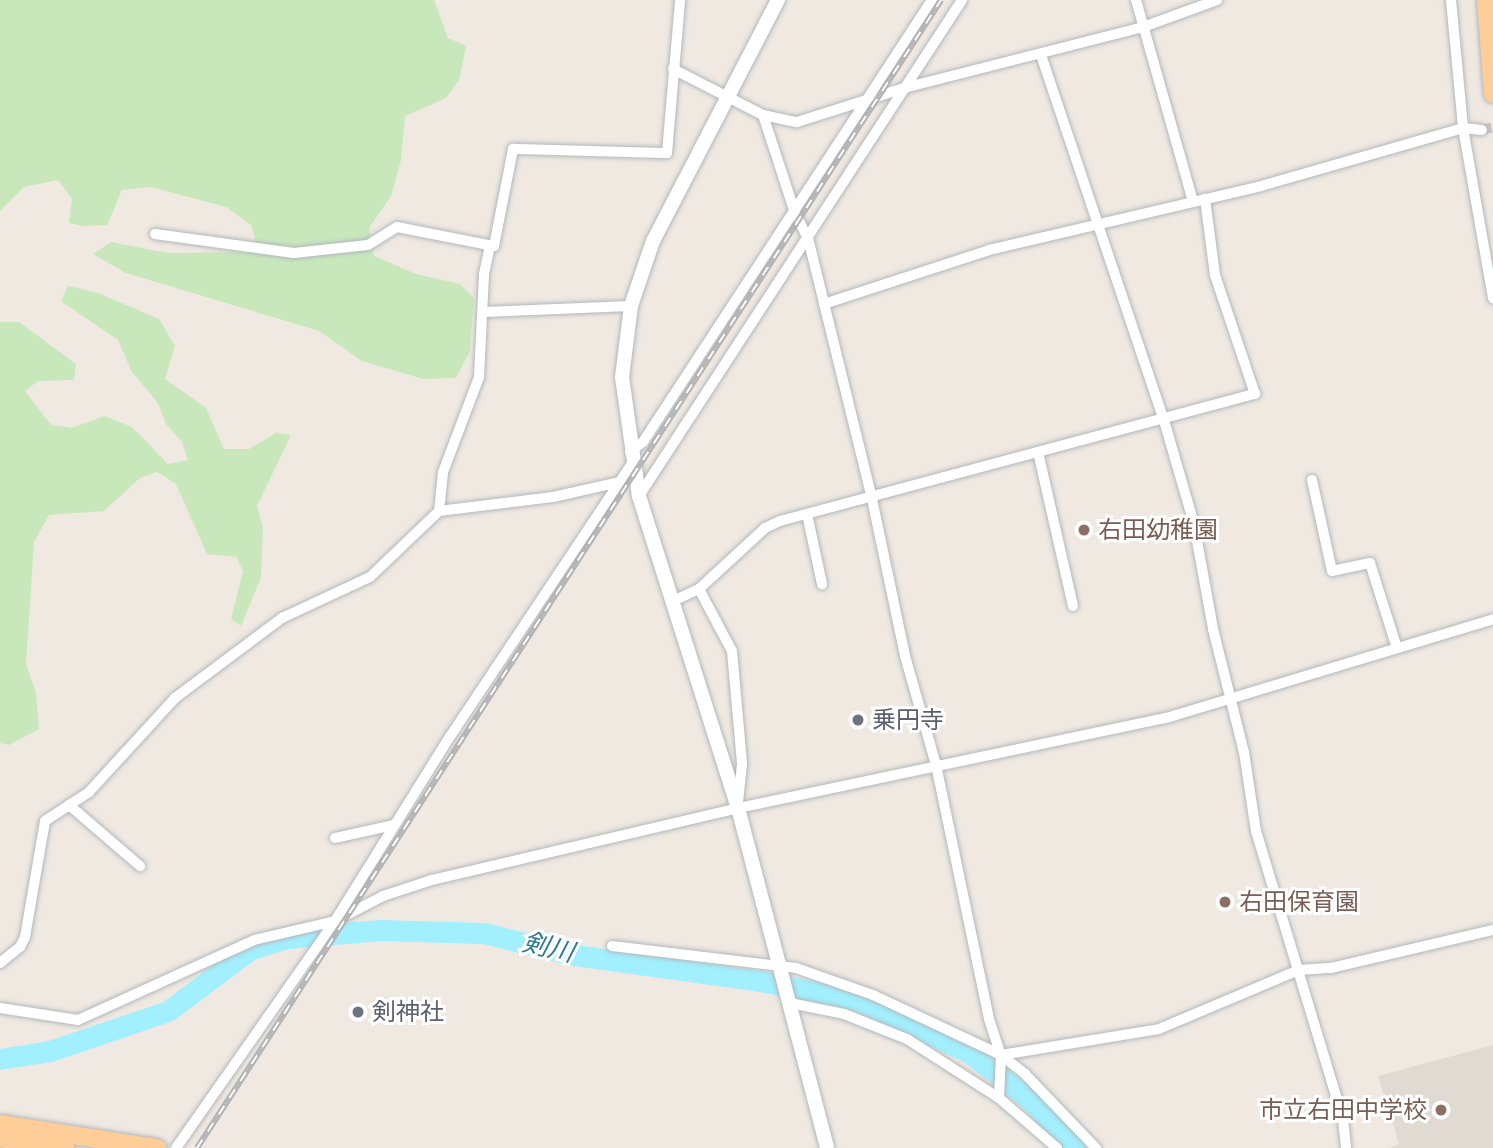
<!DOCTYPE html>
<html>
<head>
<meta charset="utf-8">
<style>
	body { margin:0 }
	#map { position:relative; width:1493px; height:1148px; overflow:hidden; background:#efe9e2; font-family:"Space Grotesk","Noto Sans JP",sans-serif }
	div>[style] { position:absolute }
	.education>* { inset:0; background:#e1dad3 }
	.green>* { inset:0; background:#c8e8bc }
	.river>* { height:21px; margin:-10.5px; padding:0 10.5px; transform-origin:10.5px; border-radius:10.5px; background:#a2efff }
	.minor-tunnel>* { height:10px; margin-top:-5px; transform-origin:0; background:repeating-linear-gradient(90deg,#cac7c2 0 10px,transparent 0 15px) }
	.roads { filter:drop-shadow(0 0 2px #b3b8bb) drop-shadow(0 0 2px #b3b8bb) }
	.minor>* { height:10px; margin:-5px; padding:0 5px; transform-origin:5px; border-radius:5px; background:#fff }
	.tertiary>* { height:14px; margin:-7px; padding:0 7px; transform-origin:7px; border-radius:7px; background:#fff }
	.trunk>* { height:18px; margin:-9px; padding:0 9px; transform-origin:9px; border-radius:9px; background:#ffce98 }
	.rail>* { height:6px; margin-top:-3px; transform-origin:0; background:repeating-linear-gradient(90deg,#fff 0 10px,#b2b3b4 0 20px); box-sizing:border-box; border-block:2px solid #b2b3b4 }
	.dots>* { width:19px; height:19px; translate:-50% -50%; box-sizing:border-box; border:4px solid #fff; border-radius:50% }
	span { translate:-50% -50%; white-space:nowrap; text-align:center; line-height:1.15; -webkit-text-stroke:6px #fff; paint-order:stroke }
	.education-label { font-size:24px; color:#785e54 }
	.left { translate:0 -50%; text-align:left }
	.right { translate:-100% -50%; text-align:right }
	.worship-label { font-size:24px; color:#5b616d }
	.water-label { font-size:26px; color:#2e7b94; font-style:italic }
</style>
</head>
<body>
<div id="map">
	<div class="education">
		<i style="clip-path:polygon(1493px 1045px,1493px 1148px,1389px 1148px,1399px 1144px,1378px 1076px)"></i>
	</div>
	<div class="green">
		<i style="clip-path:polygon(0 0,434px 0,448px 38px,466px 46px,459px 80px,446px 98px,405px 116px,401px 160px,391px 196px,369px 228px,374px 256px,416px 274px,460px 284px,474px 298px,470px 351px,456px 378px,423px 379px,362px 361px,319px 331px,126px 273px,93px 254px,111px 242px,168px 253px,259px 252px,251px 225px,226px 207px,151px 187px,122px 190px,107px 225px,83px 226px,69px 223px,72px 199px,58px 180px,24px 187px,0 211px)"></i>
		<i style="clip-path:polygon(68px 286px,98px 293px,159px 319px,175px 346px,165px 379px,206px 408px,224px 449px,249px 449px,276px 433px,291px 435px,257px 506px,263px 528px,261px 577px,241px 626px,231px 619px,243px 571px,236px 557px,207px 554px,176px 484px,157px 472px,140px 478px,104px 511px,49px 515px,34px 542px,26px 664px,36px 693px,39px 729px,9px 745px,0 743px,0 322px,19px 322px,76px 364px,74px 380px,38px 381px,25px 391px,51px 425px,71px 428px,105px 416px,132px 427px,168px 464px,188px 460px,182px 442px,166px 424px,158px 403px,132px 372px,118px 340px,61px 301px)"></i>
	</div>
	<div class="river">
		<i style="left:0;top:1059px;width:51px;rotate:-9.1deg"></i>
		<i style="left:50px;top:1051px;width:125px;rotate:-18.7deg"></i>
		<i style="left:168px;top:1011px;width:104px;rotate:-36.8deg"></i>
		<i style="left:251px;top:949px;width:38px;rotate:-17deg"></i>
		<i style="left:287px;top:938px;width:93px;rotate:-4.9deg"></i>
		<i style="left:380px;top:930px;width:104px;rotate:1.7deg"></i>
		<i style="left:484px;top:933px;width:87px;rotate:14deg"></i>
		<i style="left:568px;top:954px;width:195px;rotate:8deg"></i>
		<i style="left:761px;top:981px;width:100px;rotate:11.5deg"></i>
		<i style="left:859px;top:1001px;width:120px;rotate:25.1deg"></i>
		<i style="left:968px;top:1052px;width:77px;rotate:37.6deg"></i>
		<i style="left:1029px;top:1099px;width:67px;rotate:46.8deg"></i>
	</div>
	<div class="minor-tunnel">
		<i style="left:1482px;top:130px;width:11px;rotate:-15deg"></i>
	</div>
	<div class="roads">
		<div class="minor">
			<i style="left:1136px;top:0;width:209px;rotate:74.2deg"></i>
			<i style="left:1451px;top:0;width:129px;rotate:84.6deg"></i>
			<i style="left:1463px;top:128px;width:173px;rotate:80deg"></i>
			<i style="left:1041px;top:55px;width:382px;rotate:71.4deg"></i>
			<i style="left:1163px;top:417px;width:111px;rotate:73.8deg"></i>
			<i style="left:1194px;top:524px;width:107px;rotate:79.7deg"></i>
			<i style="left:1213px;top:629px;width:127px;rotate:75.9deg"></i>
			<i style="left:1244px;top:752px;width:80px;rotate:81.4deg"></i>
			<i style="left:1256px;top:831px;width:301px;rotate:73.2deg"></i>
			<i style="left:1343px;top:1119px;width:29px;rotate:84deg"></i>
			<i style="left:673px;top:69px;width:101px;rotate:27.1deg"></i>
			<i style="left:763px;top:115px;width:35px;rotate:12deg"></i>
			<i style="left:797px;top:122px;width:112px;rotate:-17.6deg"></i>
			<i style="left:904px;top:88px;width:247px;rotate:-14.3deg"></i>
			<i style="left:1143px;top:27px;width:79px;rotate:-20deg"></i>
			<i style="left:763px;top:115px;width:103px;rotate:71.9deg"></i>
			<i style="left:795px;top:213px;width:28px;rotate:63deg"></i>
			<i style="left:808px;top:238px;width:269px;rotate:76.2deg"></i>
			<i style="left:872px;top:499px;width:160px;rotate:78.1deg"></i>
			<i style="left:905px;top:656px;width:113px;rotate:74.1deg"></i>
			<i style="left:936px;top:765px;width:259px;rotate:78.2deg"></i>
			<i style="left:989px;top:1019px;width:38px;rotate:72deg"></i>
			<i style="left:1001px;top:1055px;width:43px;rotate:92.7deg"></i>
			<i style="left:155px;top:234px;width:140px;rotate:7.8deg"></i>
			<i style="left:294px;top:253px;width:74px;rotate:-6.2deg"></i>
			<i style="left:368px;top:245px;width:34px;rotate:-32deg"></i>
			<i style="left:397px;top:227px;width:99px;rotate:11.1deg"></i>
			<i style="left:494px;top:246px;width:99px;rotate:-78.9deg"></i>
			<i style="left:513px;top:149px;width:154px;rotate:1.5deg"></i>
			<i style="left:667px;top:153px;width:154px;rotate:-85.1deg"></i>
			<i style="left:824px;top:304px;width:174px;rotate:-18.1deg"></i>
			<i style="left:989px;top:250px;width:279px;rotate:-13.2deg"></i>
			<i style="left:1261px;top:186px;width:210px;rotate:-16deg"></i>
			<i style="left:1463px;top:128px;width:19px;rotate:6deg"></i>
			<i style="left:483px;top:312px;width:148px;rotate:-2.3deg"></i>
			<i style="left:630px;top:452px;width:16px;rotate:-38deg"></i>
			<i style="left:643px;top:442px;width:528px;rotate:-56.82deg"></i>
			<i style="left:1038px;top:452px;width:158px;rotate:77.2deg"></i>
			<i style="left:1312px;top:480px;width:93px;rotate:77.6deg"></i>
			<i style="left:1332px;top:571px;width:39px;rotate:-12deg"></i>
			<i style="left:1370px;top:563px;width:86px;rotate:72.4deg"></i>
			<i style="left:639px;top:496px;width:592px;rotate:-56.93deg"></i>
			<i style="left:439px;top:511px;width:115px;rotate:-7deg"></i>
			<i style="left:553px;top:497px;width:69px;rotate:-12.6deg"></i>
			<i style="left:807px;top:514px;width:72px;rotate:77.9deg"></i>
			<i style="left:699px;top:589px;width:70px;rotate:62deg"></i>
			<i style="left:732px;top:651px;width:113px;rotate:84.9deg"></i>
			<i style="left:742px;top:764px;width:38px;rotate:96deg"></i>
			<i style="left:673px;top:601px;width:29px;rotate:-25deg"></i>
			<i style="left:699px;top:589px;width:90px;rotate:-42.7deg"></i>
			<i style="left:765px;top:528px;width:17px;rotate:-25deg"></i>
			<i style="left:780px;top:521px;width:492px;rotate:-15deg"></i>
			<i style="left:1255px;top:394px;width:126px;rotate:-108.6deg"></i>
			<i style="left:1215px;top:275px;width:77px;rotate:-97.5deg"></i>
			<i style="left:69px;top:805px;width:94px;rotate:40.7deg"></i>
			<i style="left:335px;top:838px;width:59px;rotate:-12.6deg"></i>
			<i style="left:612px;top:946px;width:185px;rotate:6.8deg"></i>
			<i style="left:796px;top:968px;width:82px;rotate:19.3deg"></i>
			<i style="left:873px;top:995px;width:141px;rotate:25.1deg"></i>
			<i style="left:1001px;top:1055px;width:31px;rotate:38deg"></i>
			<i style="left:1025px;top:1074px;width:103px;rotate:46.2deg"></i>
			<i style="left:0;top:963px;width:26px;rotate:-39deg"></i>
			<i style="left:20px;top:947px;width:11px;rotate:-63deg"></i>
			<i style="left:25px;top:937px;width:118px;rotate:-80.2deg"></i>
			<i style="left:45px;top:821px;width:53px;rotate:-33.4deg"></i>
			<i style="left:89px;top:792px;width:127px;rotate:-47.5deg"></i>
			<i style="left:175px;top:698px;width:134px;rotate:-36.8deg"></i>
			<i style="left:282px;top:618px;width:97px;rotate:-25deg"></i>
			<i style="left:370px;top:577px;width:95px;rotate:-43.7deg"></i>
			<i style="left:439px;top:511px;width:39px;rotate:-84deg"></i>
			<i style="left:443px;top:472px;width:102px;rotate:-69.2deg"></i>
			<i style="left:479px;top:377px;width:103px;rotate:-87.2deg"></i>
			<i style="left:484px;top:274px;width:30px;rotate:-78deg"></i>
			<i style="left:790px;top:1003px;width:55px;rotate:11.5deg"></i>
			<i style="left:844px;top:1014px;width:68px;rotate:21.6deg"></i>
			<i style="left:907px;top:1039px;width:109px;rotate:32.7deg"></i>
			<i style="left:999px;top:1098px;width:77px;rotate:40.8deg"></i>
			<i style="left:0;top:1008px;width:79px;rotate:8.7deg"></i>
			<i style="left:78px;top:1020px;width:193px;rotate:-24.4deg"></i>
			<i style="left:254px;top:940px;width:83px;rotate:-13.2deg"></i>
			<i style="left:335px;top:921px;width:54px;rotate:-27.5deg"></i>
			<i style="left:383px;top:896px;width:52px;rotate:-18.1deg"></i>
			<i style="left:432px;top:880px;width:314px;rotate:-13.2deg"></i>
			<i style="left:738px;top:808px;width:437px;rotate:-11.9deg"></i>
			<i style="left:1166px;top:718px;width:342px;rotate:-16.8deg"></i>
			<i style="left:1001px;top:1055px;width:160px;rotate:-9.3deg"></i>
			<i style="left:1159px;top:1029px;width:152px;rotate:-22.9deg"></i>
			<i style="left:1299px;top:970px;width:32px;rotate:-4deg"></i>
			<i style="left:1331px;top:968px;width:166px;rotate:-13.2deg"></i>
			<i style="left:176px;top:1148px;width:277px;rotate:-55deg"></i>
			<i style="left:335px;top:921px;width:219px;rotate:-58.1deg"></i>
			<i style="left:451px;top:735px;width:326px;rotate:-56.3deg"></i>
		</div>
		<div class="tertiary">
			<i style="left:778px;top:0;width:271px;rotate:117.4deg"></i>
			<i style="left:653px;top:241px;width:69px;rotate:108.7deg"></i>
			<i style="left:631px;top:306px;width:72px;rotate:97.2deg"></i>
			<i style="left:622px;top:377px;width:120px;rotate:81.9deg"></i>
			<i style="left:639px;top:496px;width:327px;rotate:72.4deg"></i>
			<i style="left:738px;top:808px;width:351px;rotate:75.3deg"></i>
		</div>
		<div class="trunk">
			<i style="left:1486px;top:0;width:94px;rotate:85.7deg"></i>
			<i style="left:0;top:1124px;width:159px;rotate:8.7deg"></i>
			<i style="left:0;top:1138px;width:66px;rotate:8.7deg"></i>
		</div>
	</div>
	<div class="rail">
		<i style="left:197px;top:1148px;width:1368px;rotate:-57.05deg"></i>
	</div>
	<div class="dots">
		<i style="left:1084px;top:530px;background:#8d6e63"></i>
		<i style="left:858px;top:720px;background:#6b7280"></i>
		<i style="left:1225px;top:902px;background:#8d6e63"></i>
		<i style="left:358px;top:1012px;background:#6b7280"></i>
		<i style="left:1441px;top:1110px;background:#8d6e63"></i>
	</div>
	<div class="education-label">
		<span class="left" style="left:1098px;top:530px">右田幼稚園</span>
		<span class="left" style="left:1239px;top:902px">右田保育園</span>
		<span class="right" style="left:1427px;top:1110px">市立右田中学校</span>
	</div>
	<div class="worship-label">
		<span class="left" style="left:872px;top:720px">乗円寺</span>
		<span class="left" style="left:372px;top:1012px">剣神社</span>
	</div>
	<div class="water-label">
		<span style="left:548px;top:948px;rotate:13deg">剣川</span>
	</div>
</div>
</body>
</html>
